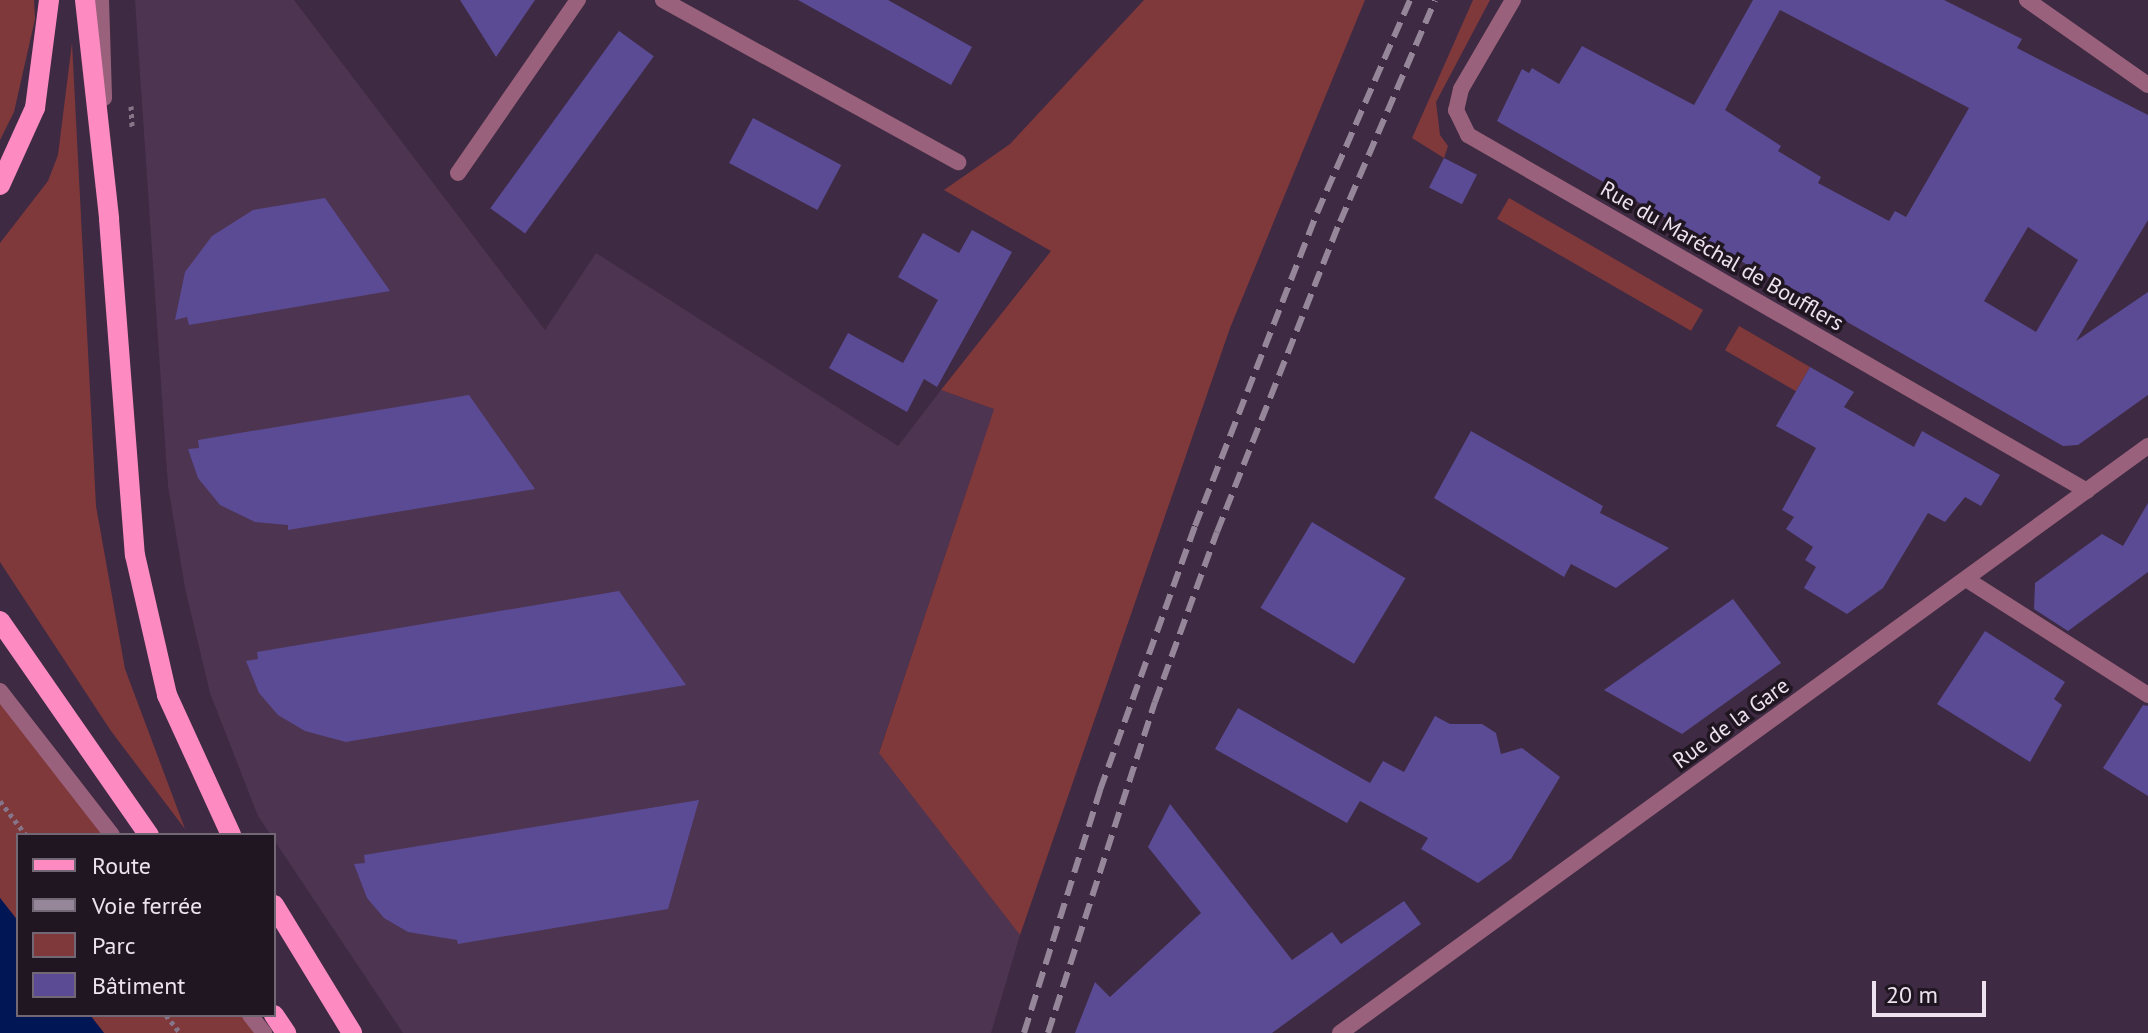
<!DOCTYPE html>
<html>
<head>
<meta charset="utf-8">
<style>
	body { margin:0 }
	#map { position:relative; width:2148px; height:1033px; overflow:hidden; background:#3e2a42; font-family:"PT Sans",sans-serif }
	div>[style] { position:absolute }
	.built>* { inset:0; background:#4d3451 }
	.green>* { inset:0; background:#80393b; transform-origin:0 0 }
	.water>* { inset:0; background:#001655 }
	.building>* { inset:0; background:#5b4b95; transform-origin:0 0 }
	.path>* { height:5px; margin-top:-2.5px; transform-origin:0; background:repeating-linear-gradient(90deg,#867589 0 4px,transparent 0 8px) }
	.minor>* { height:16px; margin:-8px; padding:0 8px; transform-origin:8px; border-radius:8px; background:#99617b }
	.tertiary>* { height:16px; margin:-8px; padding:0 8px; transform-origin:8px; border-radius:8px; background:#99617b }
	.primary>* { height:20px; margin:-10px; padding:0 10px; transform-origin:10px; border-radius:10px; background:#fd8bc2 }
	.rail>* { height:6px; margin-top:-3px; transform-origin:0; background:repeating-linear-gradient(90deg,#968699 0 16px,transparent 0 24px) }
	span { translate:-50% -50%; white-space:nowrap; text-align:center; line-height:1.15; -webkit-text-stroke:7px #201621; paint-order:stroke }
	.street-label { font-size:22px; color:#eee1f0 }
	.legend { position:absolute; left:16px; top:833px; width:260px; height:184px; box-sizing:border-box; background:#201621; border:2px solid #726774; margin:0; padding:10px 14px; list-style:none; font-size:24px; color:#eee1f0 }
	.legend li { display:flex; align-items:center; gap:16px; height:40px }
	.legend b { width:40px; border:2px solid #726774 }
	.scale { position:absolute; left:1872px; top:981px; width:114px; height:36px; box-sizing:border-box; border:4px solid #eee1f0; border-top:0; padding-left:10px; font-size:24px; line-height:28px; white-space:nowrap; color:#eee1f0; -webkit-text-stroke:6px #201621; paint-order:stroke }
</style>
</head>
<body>
<div id="map">
	<div class="built">
		<i style="clip-path:polygon(135px 0,294px 0,545px 330px,596px 253px,898px 446px,941px 390px,994px 409px,879px 752px,1020px 935px,991px 1033px,403px 1033px,258px 816px,210px 693px,185px 588px,168px 486px)"></i>
	</div>
	<div class="green">
		<i style="clip-path:polygon(0 0,34px 0,35px 19px,14px 112px,0 140px)"></i>
		<i style="clip-path:polygon(1144px 0,1365px 0,1230px 328px,1020px 935px,879px 753px,994px 409px,941px 390px,1051px 251px,944px 190px,1010px 144px)"></i>
		<i style="clip-path:polygon(1473px 0,1490px 0,1436px 102px,1440px 135px,1448px 146px,1444px 158px,1412px 138px)"></i>
		<i style="clip-path:polygon(72px 43px,96px 506px,125px 669px,185px 829px,111px 731px,0 562px,0 243px,48px 181px,58px 155px)"></i>
		<i style="left:1509px;top:198px;width:224px;height:24px;rotate:30deg"></i>
		<i style="left:1739px;top:326px;width:82px;height:28px;rotate:30deg"></i>
		<i style="clip-path:polygon(0 691px,112px 835px,18px 835px,18px 921px,0 898px)"></i>
		<i style="clip-path:polygon(90px 1015px,250px 1015px,264px 1033px,104px 1033px)"></i>
	</div>
	<div class="water">
		<i style="clip-path:polygon(0 898px,18px 921px,18px 1015px,90px 1015px,104px 1033px,0 1033px)"></i>
	</div>
	<div class="building">
		<i style="clip-path:polygon(460px 0,535px 0,496px 57px)"></i>
		<i style="clip-path:polygon(798px 0,888px 0,972px 47px,951px 85px)"></i>
		<i style="clip-path:polygon(evenodd,1753px 0,1944px 0,2022px 39px,2017px 48px,2148px 115px,2148px 220px,2076px 341px,2148px 292px,2148px 395px,2078px 445px,2063px 446px,1497px 121px,1522px 69px,1529px 73px,1532px 68px,1559px 84px,1582px 46px,1694px 105px,1753px 0,1780px 10px,1969px 108px,1906px 217px,1895px 211px,1889px 221px,1818px 183px,1821px 177px,1778px 151px,1781px 146px,1725px 110px,1780px 10px,1753px 0,2028px 227px,2078px 260px,2036px 332px,1984px 301px,2028px 227px)"></i>
		<i style="left:619px;top:31px;width:43px;height:219px;rotate:36deg"></i>
		<i style="left:753px;top:118px;width:100px;height:51px;rotate:28deg"></i>
		<i style="left:1444px;top:158px;width:37px;height:33px;rotate:27deg"></i>
		<i style="clip-path:polygon(325px 198px,390px 291px,189px 325px,187px 317px,175px 320px,185px 272px,212px 236px,253px 210px)"></i>
		<i style="clip-path:polygon(972px 230px,1012px 252px,937px 387px,924px 379px,907px 412px,829px 368px,848px 333px,903px 363px,938px 300px,898px 277px,923px 233px,959px 253px)"></i>
		<i style="clip-path:polygon(1810px 367px,1854px 392px,1844px 407px,1914px 447px,1922px 431px,2000px 475px,1981px 506px,1965px 497px,1945px 522px,1928px 513px,1883px 588px,1847px 614px,1804px 588px,1816px 567px,1805px 560px,1813px 547px,1786px 529px,1794px 517px,1782px 510px,1816px 448px,1776px 426px)"></i>
		<i style="clip-path:polygon(469px 395px,535px 489px,288px 530px,288px 525px,255px 522px,220px 505px,198px 478px,188px 449px,199px 448px,198px 440px)"></i>
		<i style="clip-path:polygon(1471px 431px,1603px 506px,1600px 513px,1669px 548px,1616px 588px,1571px 564px,1564px 577px,1434px 498px)"></i>
		<i style="clip-path:polygon(2148px 503px,2148px 572px,2068px 631px,2034px 609px,2035px 583px,2102px 534px,2123px 546px)"></i>
		<i style="left:1312px;top:522px;width:109px;height:100px;rotate:31deg"></i>
		<i style="clip-path:polygon(619px 591px,686px 685px,346px 742px,305px 731px,278px 715px,259px 693px,246px 661px,258px 659px,257px 652px)"></i>
		<i style="clip-path:polygon(1733px 599px,1781px 663px,1682px 734px,1604px 690px)"></i>
		<i style="clip-path:polygon(1985px 631px,2065px 682px,2054px 699px,2062px 705px,2030px 762px,1937px 704px)"></i>
		<i style="clip-path:polygon(2143px 705px,2148px 706px,2148px 796px,2103px 768px)"></i>
		<i style="clip-path:polygon(1238px 708px,1370px 783px,1383px 761px,1404px 772px,1435px 716px,1450px 724px,1482px 724px,1496px 733px,1501px 754px,1522px 748px,1560px 777px,1511px 859px,1478px 883px,1421px 849px,1428px 838px,1360px 801px,1347px 823px,1215px 749px)"></i>
		<i style="clip-path:polygon(699px 800px,668px 909px,458px 944px,457px 940px,408px 932px,384px 918px,367px 898px,354px 864px,365px 863px,364px 855px)"></i>
		<i style="clip-path:polygon(1170px 804px,1292px 960px,1332px 932px,1341px 944px,1404px 901px,1421px 924px,1272px 1033px,1075px 1033px,1095px 982px,1110px 997px,1201px 913px,1148px 847px)"></i>
	</div>
	<div class="path">
		<i style="left:131px;top:106px;width:22px;rotate:87deg"></i>
		<i style="left:0;top:801px;width:43px;rotate:52.6deg"></i>
		<i style="left:166px;top:1015px;width:23px;rotate:52deg"></i>
	</div>
	<div class="minor">
		<i style="left:663px;top:0;width:337px;rotate:28.8deg"></i>
		<i style="left:1513px;top:0;width:103px;rotate:120.3deg"></i>
		<i style="left:1461px;top:89px;width:22px;rotate:103deg"></i>
		<i style="left:1456px;top:110px;width:28px;rotate:64deg"></i>
		<i style="left:1468px;top:135px;width:714px;rotate:29.9deg"></i>
		<i style="left:2027px;top:0;width:148px;rotate:35.1deg"></i>
		<i style="left:458px;top:173px;width:211px;rotate:-55.3deg"></i>
		<i style="left:1966px;top:579px;width:216px;rotate:32.5deg"></i>
		<i style="left:1340px;top:1033px;width:999px;rotate:-36deg"></i>
	</div>
	<div class="tertiary">
		<i style="left:101px;top:0;width:98px;rotate:88.2deg"></i>
		<i style="left:0;top:691px;width:182px;rotate:52.1deg"></i>
		<i style="left:250px;top:1015px;width:23px;rotate:52deg"></i>
	</div>
	<div class="primary">
		<i style="left:85px;top:0;width:220px;rotate:83.7deg"></i>
		<i style="left:109px;top:219px;width:337px;rotate:85.6deg"></i>
		<i style="left:135px;top:555px;width:144px;rotate:77.1deg"></i>
		<i style="left:167px;top:695px;width:154px;rotate:65.4deg"></i>
		<i style="left:0;top:185px;width:85px;rotate:-65.6deg"></i>
		<i style="left:35px;top:108px;width:109px;rotate:-82.6deg"></i>
		<i style="left:0;top:621px;width:261px;rotate:55.2deg"></i>
		<i style="left:274px;top:905px;width:150px;rotate:58.6deg"></i>
		<i style="left:274px;top:1015px;width:22px;rotate:56deg"></i>
	</div>
	<div class="rail">
		<i style="left:1024px;top:1033px;width:255px;rotate:-72.6deg"></i>
		<i style="left:1100px;top:790px;width:281px;rotate:-70.2deg"></i>
		<i style="left:1195px;top:526px;width:336px;rotate:-68.7deg"></i>
		<i style="left:1317px;top:213px;width:232px;rotate:-66.4deg"></i>
		<i style="left:1048px;top:1033px;width:348px;rotate:-72.1deg"></i>
		<i style="left:1155px;top:702px;width:181px;rotate:-70deg"></i>
		<i style="left:1217px;top:532px;width:334px;rotate:-68.4deg"></i>
		<i style="left:1340px;top:222px;width:241px;rotate:-66.8deg"></i>
	</div>
	<div class="street-label">
		<span style="left:1722px;top:256px;rotate:30deg">Rue du Maréchal de Boufflers</span>
		<span style="left:1731px;top:723px;rotate:-36deg">Rue de la Gare</span>
	</div>
	<ul class="legend">
	<li><b style="height:10px;background:#fd8bc2"></b>Route</li>
	<li><b style="height:10px;background:#968699"></b>Voie ferrée</li>
	<li><b style="height:22px;background:#80393b"></b>Parc</li>
	<li><b style="height:22px;background:#5b4b95"></b>Bâtiment</li>
	</ul>
	<div class="scale">20 m</div>
</div>
</body>
</html>
